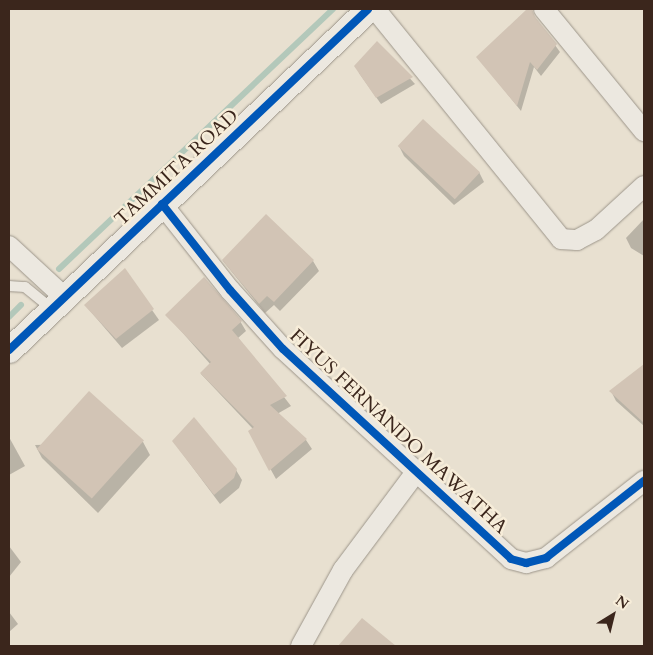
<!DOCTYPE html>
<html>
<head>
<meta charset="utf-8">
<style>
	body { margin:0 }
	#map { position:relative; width:653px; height:655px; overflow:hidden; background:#e8e0d0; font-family:Cardo,serif }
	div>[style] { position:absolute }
	.shadow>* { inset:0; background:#0003 }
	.stream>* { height:6px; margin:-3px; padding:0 3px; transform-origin:3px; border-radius:3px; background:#b3c8ba }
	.building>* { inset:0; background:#d2c4b5; transform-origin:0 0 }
	.roads { filter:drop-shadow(0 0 1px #9c958a) drop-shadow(0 0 1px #9c958a) }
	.service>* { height:10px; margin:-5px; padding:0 5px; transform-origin:5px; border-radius:5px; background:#ece8e0 }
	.minor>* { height:20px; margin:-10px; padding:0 10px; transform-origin:10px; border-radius:10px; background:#ece8e0 }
	.tertiary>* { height:25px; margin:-12.5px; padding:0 12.5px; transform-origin:12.5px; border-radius:12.5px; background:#ece8e0 }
	.cycleway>* { height:8px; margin:-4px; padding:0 4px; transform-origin:4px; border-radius:4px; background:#0057b8 }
	span { translate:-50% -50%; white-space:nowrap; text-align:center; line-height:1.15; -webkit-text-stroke:5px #f7edd9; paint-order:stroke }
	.street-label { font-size:19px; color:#3b261c }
	.frame { position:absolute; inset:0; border:10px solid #3b261c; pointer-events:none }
	.north { position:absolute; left:588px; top:590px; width:50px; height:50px; -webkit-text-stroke:4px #f7edd9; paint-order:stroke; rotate:36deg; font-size:14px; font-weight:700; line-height:20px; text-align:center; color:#3b261c }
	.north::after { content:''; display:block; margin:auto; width:18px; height:22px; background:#3b261c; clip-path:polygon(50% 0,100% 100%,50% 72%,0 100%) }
</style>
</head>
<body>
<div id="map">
	<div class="shadow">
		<i style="clip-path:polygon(529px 9px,560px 52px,541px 76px,534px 67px,521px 111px,478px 57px)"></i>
		<i style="clip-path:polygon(378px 43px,415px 84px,381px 104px,359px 73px)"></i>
		<i style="clip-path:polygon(399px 146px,479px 172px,484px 182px,454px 205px,404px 156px)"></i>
		<i style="clip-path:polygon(644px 219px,644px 256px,631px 248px,626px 238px)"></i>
		<i style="clip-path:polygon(223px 261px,313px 261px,319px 271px,280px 311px,274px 305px,265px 313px)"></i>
		<i style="clip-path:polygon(124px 270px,159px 320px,122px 348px,85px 305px)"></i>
		<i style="clip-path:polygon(167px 315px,240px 321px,246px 331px,238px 338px,291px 406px,277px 414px,306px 440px,312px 449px,276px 479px,250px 432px,253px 429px,201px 374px,211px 365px)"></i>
		<i style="clip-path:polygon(644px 366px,644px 426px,616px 401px,611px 391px)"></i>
		<i style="clip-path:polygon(9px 437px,25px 466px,9px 475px)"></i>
		<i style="clip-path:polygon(173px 441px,236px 470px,242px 480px,239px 488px,220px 504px)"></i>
		<i style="clip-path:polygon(143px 442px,150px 455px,98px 513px,42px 458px,35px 445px)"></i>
		<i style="clip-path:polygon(9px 546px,21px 562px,9px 577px)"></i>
		<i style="clip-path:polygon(9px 612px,18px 624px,9px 632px)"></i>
		<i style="clip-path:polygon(362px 620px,394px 646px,340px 646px)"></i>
	</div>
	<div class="stream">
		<i style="left:59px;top:269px;width:378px;rotate:-43.5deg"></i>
		<i style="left:9px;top:317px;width:17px;rotate:-45deg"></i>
	</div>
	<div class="building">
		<i style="clip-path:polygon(527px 9px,532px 9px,535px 17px,557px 44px,537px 70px,530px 62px,517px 106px,476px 57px)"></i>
		<i style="clip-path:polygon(377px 41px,413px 77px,376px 98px,354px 66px)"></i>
		<i style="left:423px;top:119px;width:78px;height:37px;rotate:43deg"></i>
		<i style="clip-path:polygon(266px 214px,314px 260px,274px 302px,267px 296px,259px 304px,222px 260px)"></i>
		<i style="clip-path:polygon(125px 268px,154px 309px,116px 339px,84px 305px)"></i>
		<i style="clip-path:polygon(204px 277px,242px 321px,232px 330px,287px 396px,270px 405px,307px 439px,269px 471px,248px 431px,254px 427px,200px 373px,211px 362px,165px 315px)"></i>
		<i style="clip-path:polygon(644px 364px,644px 423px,609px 391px)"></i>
		<i style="left:89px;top:391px;width:74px;height:78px;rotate:42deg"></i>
		<i style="clip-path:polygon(194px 417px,237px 469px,234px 478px,214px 495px,172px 441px)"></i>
		<i style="clip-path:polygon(362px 618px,396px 646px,338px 646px)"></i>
	</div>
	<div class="roads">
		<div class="service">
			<i style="left:9px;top:286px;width:16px;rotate:4deg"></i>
			<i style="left:25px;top:287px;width:35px;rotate:39deg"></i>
		</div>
		<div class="minor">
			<i style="left:375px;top:9px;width:296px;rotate:51deg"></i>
			<i style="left:561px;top:239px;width:16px;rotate:4deg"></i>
			<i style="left:577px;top:240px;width:21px;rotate:-28deg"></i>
			<i style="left:596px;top:230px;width:65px;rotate:-42.5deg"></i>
			<i style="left:544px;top:9px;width:158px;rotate:50.7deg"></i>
			<i style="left:162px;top:204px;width:110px;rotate:51.7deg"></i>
			<i style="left:230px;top:290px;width:79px;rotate:48.1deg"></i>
			<i style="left:283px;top:349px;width:310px;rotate:42.6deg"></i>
			<i style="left:511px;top:559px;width:16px;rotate:15deg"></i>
			<i style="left:526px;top:563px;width:21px;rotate:-14deg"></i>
			<i style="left:546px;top:558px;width:125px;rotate:-38.2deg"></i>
			<i style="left:9px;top:246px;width:75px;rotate:42.8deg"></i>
			<i style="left:301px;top:646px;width:87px;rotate:-61.1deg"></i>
			<i style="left:343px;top:570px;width:122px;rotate:-53.3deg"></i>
		</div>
		<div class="tertiary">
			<i style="left:9px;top:350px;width:495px;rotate:-43.5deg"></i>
		</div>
	</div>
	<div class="cycleway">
		<i style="left:162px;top:204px;width:110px;rotate:51.7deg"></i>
		<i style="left:230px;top:290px;width:79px;rotate:48.1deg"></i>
		<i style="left:283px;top:349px;width:310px;rotate:42.6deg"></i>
		<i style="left:511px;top:559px;width:16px;rotate:15deg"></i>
		<i style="left:526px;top:563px;width:21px;rotate:-14deg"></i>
		<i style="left:546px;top:558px;width:125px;rotate:-38.2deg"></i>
		<i style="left:9px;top:350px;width:495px;rotate:-43.5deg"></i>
	</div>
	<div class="street-label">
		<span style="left:177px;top:168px;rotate:-43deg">TAMMITA ROAD</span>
		<span style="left:398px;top:432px;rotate:43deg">FIYUS FERNANDO MAWATHA</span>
	</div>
	<div class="frame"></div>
	<div class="north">N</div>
</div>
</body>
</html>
